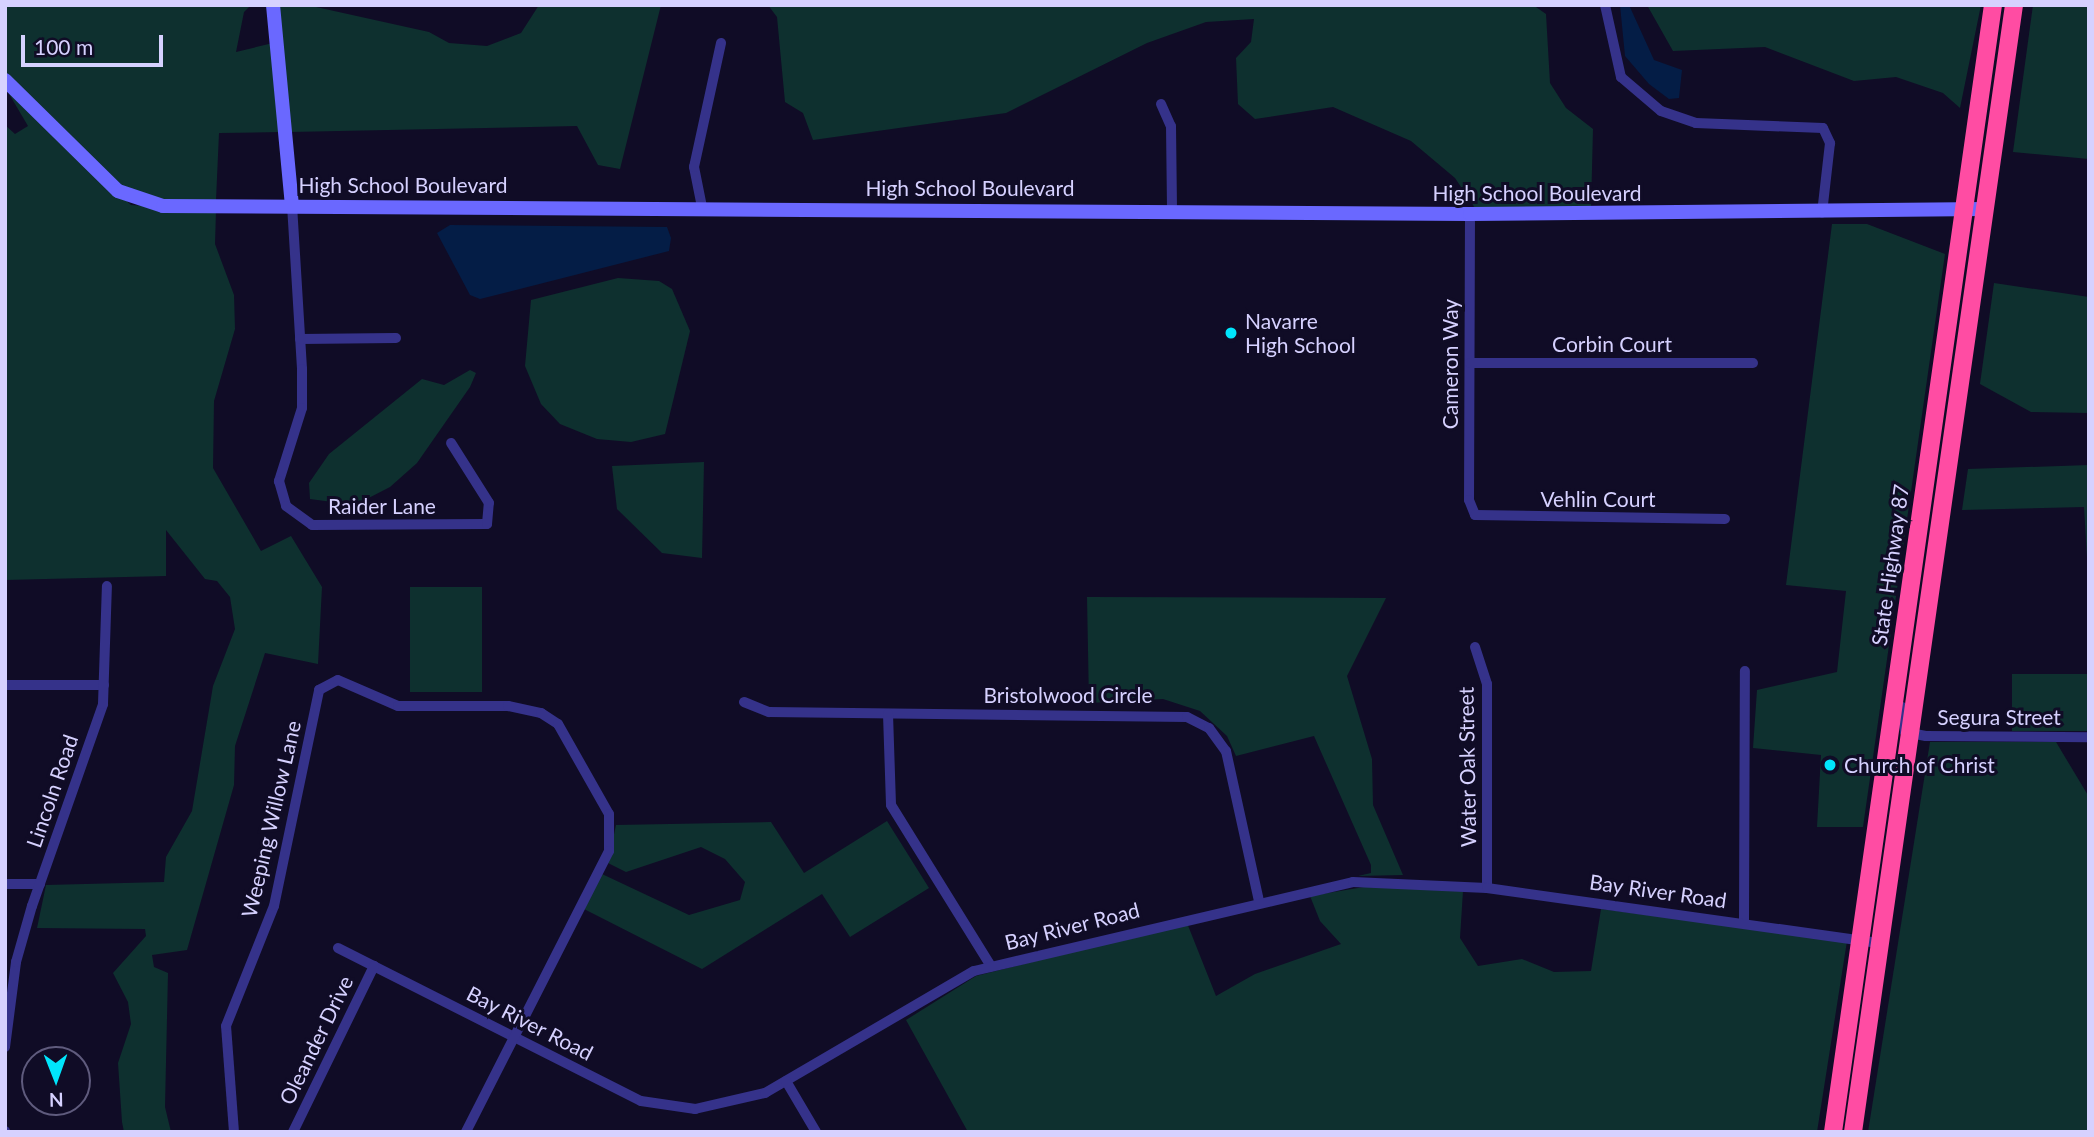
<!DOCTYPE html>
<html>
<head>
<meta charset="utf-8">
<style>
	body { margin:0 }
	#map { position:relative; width:2094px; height:1137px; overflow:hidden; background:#100c26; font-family:Lato,sans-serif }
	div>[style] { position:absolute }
	.green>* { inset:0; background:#0e302f; transform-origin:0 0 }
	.water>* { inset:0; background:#041d46 }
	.street>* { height:10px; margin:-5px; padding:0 5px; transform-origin:5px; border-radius:5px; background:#35328a }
	.secondary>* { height:14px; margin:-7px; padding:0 7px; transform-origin:7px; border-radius:7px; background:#6a68ff }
	.highway>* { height:18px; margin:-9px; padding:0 9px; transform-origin:9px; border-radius:9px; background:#ff4ca3 }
	.dots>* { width:19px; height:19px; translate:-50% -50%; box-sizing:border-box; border:4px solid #100c26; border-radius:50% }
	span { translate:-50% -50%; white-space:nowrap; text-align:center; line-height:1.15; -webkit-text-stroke:6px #100c26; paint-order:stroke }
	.street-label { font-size:21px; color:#d6d1ff }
	.poi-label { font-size:21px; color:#d6d1ff }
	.left { translate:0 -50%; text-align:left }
	.frame { position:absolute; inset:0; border:7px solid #d6d1ff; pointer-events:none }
	.north { position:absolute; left:21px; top:1046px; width:70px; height:70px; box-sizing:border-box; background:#100c26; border:2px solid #5f5b7d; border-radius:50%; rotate:179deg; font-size:19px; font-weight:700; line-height:28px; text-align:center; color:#d6d1ff }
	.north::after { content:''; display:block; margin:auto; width:24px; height:32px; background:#00e5fc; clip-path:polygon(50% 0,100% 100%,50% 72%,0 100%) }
	.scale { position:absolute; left:21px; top:35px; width:142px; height:32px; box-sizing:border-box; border:4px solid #d6d1ff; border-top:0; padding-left:9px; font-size:21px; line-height:24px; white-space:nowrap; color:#d6d1ff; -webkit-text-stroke:5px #100c26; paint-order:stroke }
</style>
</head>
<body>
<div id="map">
	<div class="green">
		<i style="clip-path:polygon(5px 5px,251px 5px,244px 12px,236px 52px,273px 43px,281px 132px,219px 133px,216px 200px,160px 200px,121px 186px,5px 73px)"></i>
		<i style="clip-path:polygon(278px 5px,307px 5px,429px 32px,449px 43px,487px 46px,521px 33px,539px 5px,661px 5px,620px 169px,598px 165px,577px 126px,290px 132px)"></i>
		<i style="clip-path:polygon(768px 5px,1533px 5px,1546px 14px,1550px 83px,1566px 108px,1593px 129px,1591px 208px,1475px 208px,1455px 178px,1411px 141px,1333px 107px,1255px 119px,1238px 104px,1236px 58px,1251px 42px,1254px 19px,1206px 22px,1147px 43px,1006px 113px,813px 140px,803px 113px,785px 102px,777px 17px)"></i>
		<i style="clip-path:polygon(1647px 5px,1981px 5px,1960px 108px,1943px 93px,1896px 77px,1854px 81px,1765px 47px,1673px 51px)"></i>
		<i style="clip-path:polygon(2033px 5px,2089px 5px,2089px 159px,2013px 152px)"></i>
		<i style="clip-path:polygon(5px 87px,131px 205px,216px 211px,215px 244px,234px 295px,235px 329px,214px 401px,213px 468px,261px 551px,291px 536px,322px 587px,318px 664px,265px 653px,235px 746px,234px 785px,187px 950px,152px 955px,154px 967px,168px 973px,165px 1107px,171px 1132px,124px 1132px,122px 1122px,118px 1063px,131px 1024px,128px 1002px,113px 973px,146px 936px,145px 929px,37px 928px,46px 885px,164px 882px,166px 857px,192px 811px,213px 686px,235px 629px,230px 597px,217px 581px,205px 579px,166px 530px,166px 576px,5px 580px,5px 125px,15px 134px,28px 126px)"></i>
		<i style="clip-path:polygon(1832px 224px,1867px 224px,1945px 254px,1863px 827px,1817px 827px,1821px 755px,1753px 748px,1757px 690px,1837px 672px,1846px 591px,1786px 585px)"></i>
		<i style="clip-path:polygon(618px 278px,659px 281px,672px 289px,690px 331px,665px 434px,631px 442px,597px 439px,560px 424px,541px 404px,525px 366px,531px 300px)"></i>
		<i style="clip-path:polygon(1994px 283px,2089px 297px,2089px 413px,2031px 412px,1980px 384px)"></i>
		<i style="clip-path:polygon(470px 370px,476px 373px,470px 387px,417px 463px,390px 487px,355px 505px,310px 499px,309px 483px,329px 454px,422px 379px,444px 385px)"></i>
		<i style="clip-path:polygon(704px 462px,702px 558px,662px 553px,617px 509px,612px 466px)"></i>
		<i style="clip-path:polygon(2089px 465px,2089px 592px,2084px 507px,1962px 510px,1968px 469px)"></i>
		<i style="left:410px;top:587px;width:72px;height:105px"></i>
		<i style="clip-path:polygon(1087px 597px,1386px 598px,1347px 676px,1372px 759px,1373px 805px,1403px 875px,1358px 876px,1371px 873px,1371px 865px,1314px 736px,1236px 756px,1227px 736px,1200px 711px,1163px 699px,1089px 703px)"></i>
		<i style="left:2089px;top:674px;width:57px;height:77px;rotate:90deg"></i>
		<i style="clip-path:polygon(1930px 742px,2056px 742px,2089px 797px,2089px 1132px,1868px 1132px)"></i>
		<i style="clip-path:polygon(887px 821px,929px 888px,850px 937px,822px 894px,702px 969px,584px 909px,602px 874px,689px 915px,740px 900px,745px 882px,725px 859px,701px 847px,626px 872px,608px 863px,616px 825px,771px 822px,804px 873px)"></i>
		<i style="clip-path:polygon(1376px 885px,1463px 891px,1460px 938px,1478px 966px,1522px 959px,1554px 972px,1591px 971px,1601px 909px,1847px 941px,1817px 1132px,968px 1132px,906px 1020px,976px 976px,1187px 923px,1216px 996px,1255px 974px,1341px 944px,1320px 921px,1310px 896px)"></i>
	</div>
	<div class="water">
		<i style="clip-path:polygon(1620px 5px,1629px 5px,1654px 60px,1682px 70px,1679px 98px,1669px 99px,1649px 84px,1625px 56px)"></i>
		<i style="clip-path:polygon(450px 225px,667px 227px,671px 238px,669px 251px,480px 299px,470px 295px,437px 233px)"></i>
	</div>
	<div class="street">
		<i style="left:1605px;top:5px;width:74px;rotate:77.5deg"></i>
		<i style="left:1621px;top:77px;width:52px;rotate:40.4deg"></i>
		<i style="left:1661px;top:111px;width:37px;rotate:19deg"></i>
		<i style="left:1696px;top:123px;width:127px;rotate:2.3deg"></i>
		<i style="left:1823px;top:128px;width:17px;rotate:65deg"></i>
		<i style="left:1830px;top:143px;width:70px;rotate:96.5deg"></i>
		<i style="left:1161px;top:104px;width:24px;rotate:66deg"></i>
		<i style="left:1171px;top:126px;width:84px;rotate:89.3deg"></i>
		<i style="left:292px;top:205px;width:164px;rotate:86.5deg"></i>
		<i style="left:302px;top:369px;width:39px;rotate:90deg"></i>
		<i style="left:302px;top:408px;width:77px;rotate:107.5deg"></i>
		<i style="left:279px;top:481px;width:26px;rotate:74deg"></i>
		<i style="left:286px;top:506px;width:32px;rotate:36deg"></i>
		<i style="left:312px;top:525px;width:175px;rotate:-0.3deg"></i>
		<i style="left:487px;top:524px;width:21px;rotate:-85deg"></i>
		<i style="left:489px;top:503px;width:71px;rotate:-122.3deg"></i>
		<i style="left:702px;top:207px;width:41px;rotate:-101.3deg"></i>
		<i style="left:694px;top:167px;width:127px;rotate:-77.7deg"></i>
		<i style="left:1470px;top:214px;width:286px;rotate:90.2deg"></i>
		<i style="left:1469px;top:500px;width:16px;rotate:68deg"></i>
		<i style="left:1475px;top:515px;width:250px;rotate:0.9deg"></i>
		<i style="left:300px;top:339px;width:96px;rotate:-0.6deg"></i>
		<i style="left:1470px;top:363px;width:283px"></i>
		<i style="left:1475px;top:647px;width:39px;rotate:72deg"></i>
		<i style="left:1487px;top:684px;width:204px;rotate:90deg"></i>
		<i style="left:5px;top:685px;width:99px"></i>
		<i style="left:744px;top:702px;width:27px;rotate:22deg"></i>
		<i style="left:769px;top:712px;width:418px;rotate:0.7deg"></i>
		<i style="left:1187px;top:717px;width:25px;rotate:27deg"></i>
		<i style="left:1209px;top:728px;width:29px;rotate:54deg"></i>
		<i style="left:1226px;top:751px;width:154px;rotate:77.6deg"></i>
		<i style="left:1902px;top:707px;width:25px;rotate:83deg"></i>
		<i style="left:1905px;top:732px;width:21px;rotate:11deg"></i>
		<i style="left:1926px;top:736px;width:163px;rotate:0.4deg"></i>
		<i style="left:888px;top:714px;width:91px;rotate:88.1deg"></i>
		<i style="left:891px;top:805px;width:190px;rotate:58.2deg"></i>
		<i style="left:5px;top:884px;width:35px"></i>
		<i style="left:1744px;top:922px;width:251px;rotate:-89.8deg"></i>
		<i style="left:338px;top:948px;width:339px;rotate:26.8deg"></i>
		<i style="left:641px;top:1101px;width:55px;rotate:8.4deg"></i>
		<i style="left:695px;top:1109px;width:72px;rotate:-12.9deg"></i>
		<i style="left:765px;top:1093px;width:242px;rotate:-30.3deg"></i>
		<i style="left:974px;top:971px;width:389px;rotate:-13.2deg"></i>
		<i style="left:1353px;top:882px;width:134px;rotate:2.6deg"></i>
		<i style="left:1487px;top:888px;width:397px;rotate:8deg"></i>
		<i style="left:5px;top:1047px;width:86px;rotate:-82.6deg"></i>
		<i style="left:16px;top:962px;width:58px;rotate:-74.1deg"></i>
		<i style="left:32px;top:906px;width:214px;rotate:-70.6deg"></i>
		<i style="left:103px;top:704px;width:118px;rotate:-88.1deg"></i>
		<i style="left:786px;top:1081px;width:59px;rotate:59.5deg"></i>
		<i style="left:5px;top:1131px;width:1px;rotate:90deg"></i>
		<i style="left:234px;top:1132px;width:106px;rotate:-94.3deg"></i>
		<i style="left:226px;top:1026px;width:129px;rotate:-68.2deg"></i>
		<i style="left:274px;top:906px;width:221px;rotate:-78.2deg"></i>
		<i style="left:319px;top:690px;width:21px;rotate:-28deg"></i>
		<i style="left:338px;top:680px;width:65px;rotate:23.4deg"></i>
		<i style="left:398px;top:706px;width:110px"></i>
		<i style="left:508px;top:706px;width:34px;rotate:12deg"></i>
		<i style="left:541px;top:713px;width:20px;rotate:33deg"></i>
		<i style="left:558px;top:724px;width:103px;rotate:60.5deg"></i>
		<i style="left:609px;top:814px;width:37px;rotate:90deg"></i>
		<i style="left:609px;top:851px;width:315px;rotate:117deg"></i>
		<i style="left:293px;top:1132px;width:185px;rotate:-64deg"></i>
	</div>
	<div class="secondary">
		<i style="left:273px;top:5px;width:201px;rotate:84.6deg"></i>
		<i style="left:5px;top:80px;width:158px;rotate:44.5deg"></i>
		<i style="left:118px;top:191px;width:47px;rotate:18.4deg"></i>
		<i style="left:163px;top:206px;width:1307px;rotate:0.35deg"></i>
		<i style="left:1470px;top:214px;width:514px;rotate:-0.56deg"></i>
	</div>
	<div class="highway">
		<i style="left:1833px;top:1132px;width:1138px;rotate:-81.92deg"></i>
		<i style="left:1853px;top:1132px;width:1138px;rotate:-81.87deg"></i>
	</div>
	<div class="dots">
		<i style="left:1231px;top:333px;background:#00e5fc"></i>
		<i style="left:1830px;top:765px;background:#00e5fc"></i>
	</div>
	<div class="street-label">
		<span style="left:403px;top:185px">High School Boulevard</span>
		<span style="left:970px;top:188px">High School Boulevard</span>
		<span style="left:1537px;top:193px">High School Boulevard</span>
		<span style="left:1612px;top:344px">Corbin Court</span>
		<span style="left:1450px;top:364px;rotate:-90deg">Cameron Way</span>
		<span style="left:1598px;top:499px">Vehlin Court</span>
		<span style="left:382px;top:506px">Raider Lane</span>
		<span style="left:1890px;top:565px;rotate:-82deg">State Highway 87</span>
		<span style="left:1068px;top:695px">Bristolwood Circle</span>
		<span style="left:1999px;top:717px">Segura Street</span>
		<span style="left:1467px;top:767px;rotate:-91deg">Water Oak Street</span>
		<span style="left:52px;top:791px;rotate:-71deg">Lincoln Road</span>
		<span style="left:271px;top:819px;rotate:-77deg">Weeping Willow Lane</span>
		<span style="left:1658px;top:891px;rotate:8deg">Bay River Road</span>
		<span style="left:1072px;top:926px;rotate:-14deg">Bay River Road</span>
		<span style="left:530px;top:1023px;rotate:27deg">Bay River Road</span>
		<span style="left:316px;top:1040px;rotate:-64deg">Oleander Drive</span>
	</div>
	<div class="poi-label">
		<span class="left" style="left:1245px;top:333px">Navarre<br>High School</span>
		<span class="left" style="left:1844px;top:765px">Church of Christ</span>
	</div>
	<div class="frame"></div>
	<div class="north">N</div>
	<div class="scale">100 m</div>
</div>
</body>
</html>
